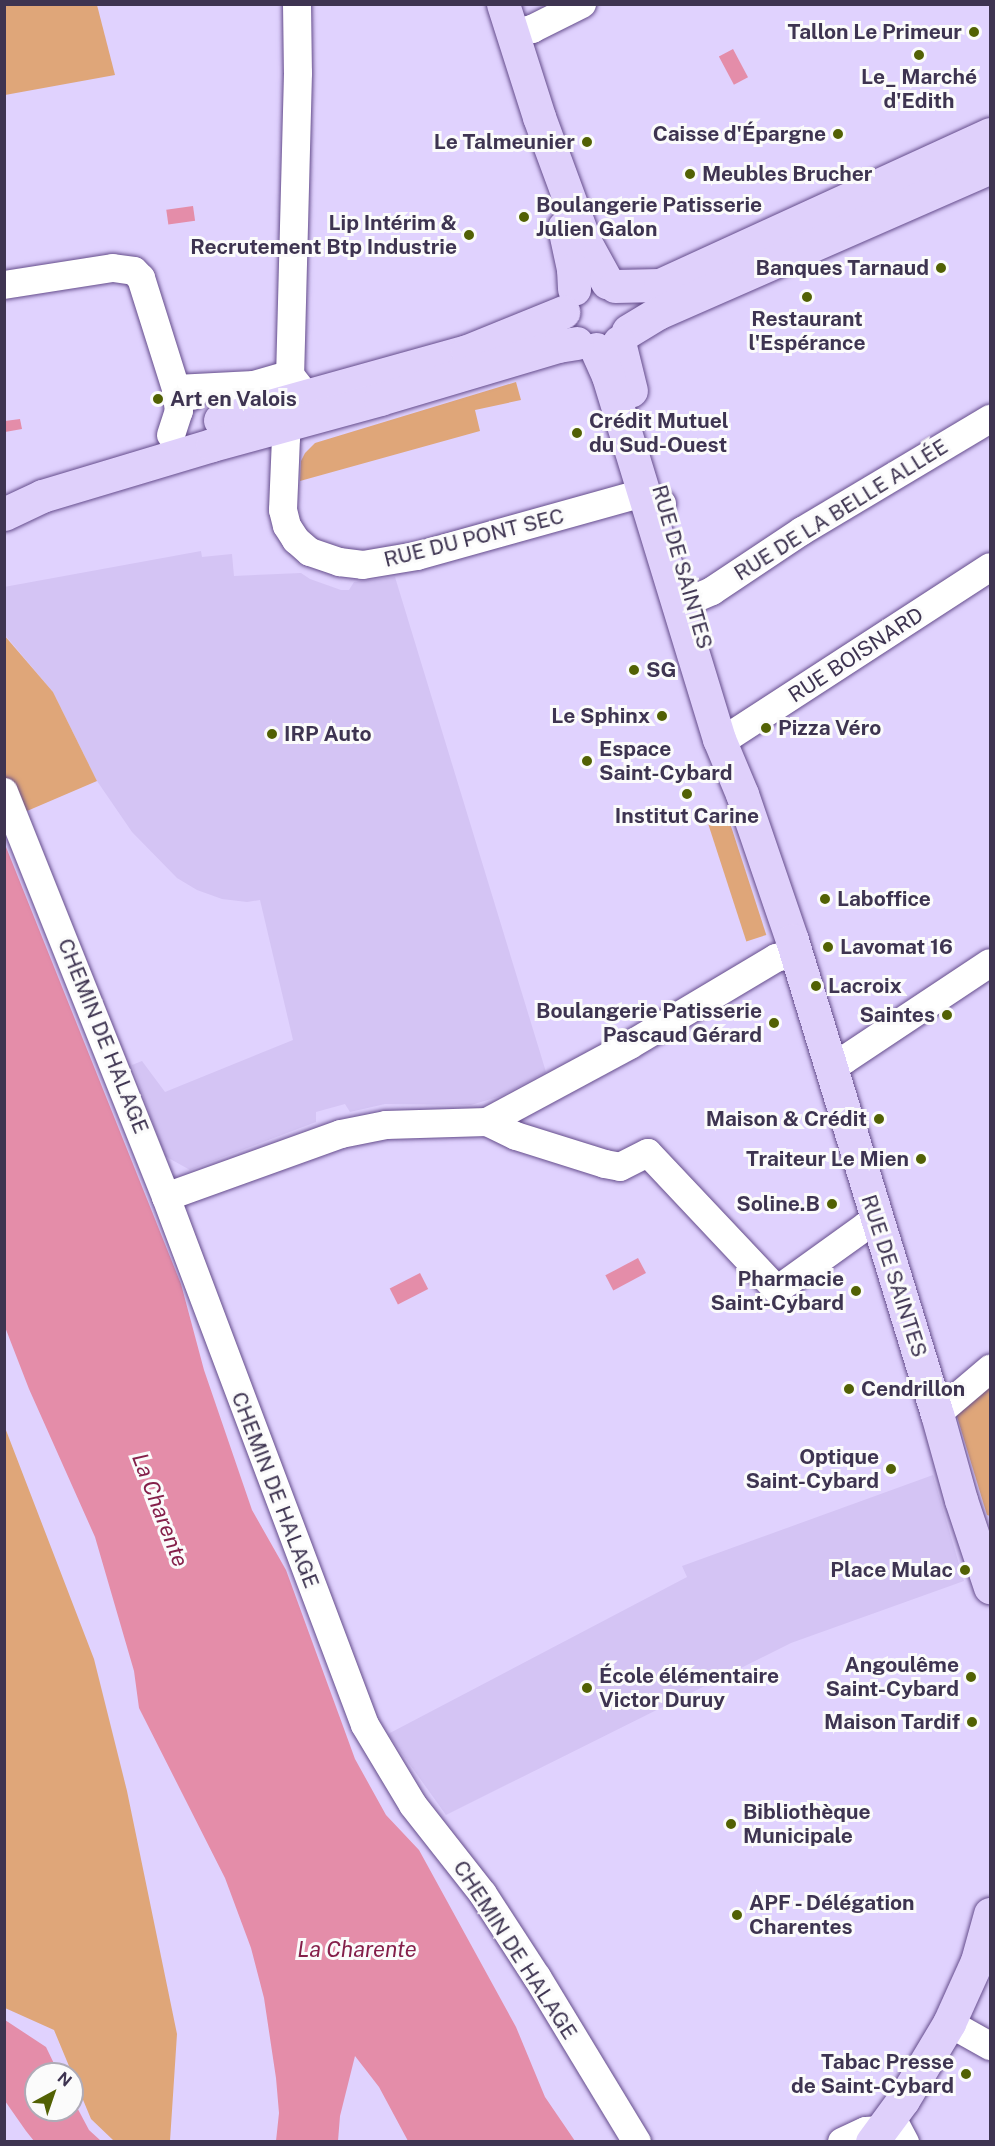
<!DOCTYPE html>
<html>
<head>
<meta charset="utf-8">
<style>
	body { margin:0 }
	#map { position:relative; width:995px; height:2146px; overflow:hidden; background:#e0d2fe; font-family:"Public Sans",sans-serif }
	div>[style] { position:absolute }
	.built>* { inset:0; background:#d4c4f4 }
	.green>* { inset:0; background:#dfa679; transform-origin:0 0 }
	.water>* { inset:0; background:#e48da9; transform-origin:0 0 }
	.roads { filter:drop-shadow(0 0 2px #644c8b) drop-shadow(0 0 2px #644c8b) }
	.minor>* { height:28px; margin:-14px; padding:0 14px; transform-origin:14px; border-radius:14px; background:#fff }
	.major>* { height:33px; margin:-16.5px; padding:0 16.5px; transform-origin:16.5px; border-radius:16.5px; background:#dfd0fb }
	.dots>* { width:16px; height:16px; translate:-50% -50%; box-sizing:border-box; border:3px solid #fbfbfb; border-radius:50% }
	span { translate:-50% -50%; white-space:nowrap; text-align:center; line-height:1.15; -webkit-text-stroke:6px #fbfbfb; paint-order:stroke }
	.poi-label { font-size:21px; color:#3e3451; font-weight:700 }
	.right { translate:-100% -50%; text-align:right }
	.left { translate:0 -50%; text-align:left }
	.street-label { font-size:21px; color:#3e3451 }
	.water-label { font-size:22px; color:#841f4a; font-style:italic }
	.frame { position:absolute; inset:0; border:6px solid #3e3451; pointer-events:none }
	.north { position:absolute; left:24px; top:2062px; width:60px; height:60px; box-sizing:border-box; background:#fbfbfb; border:2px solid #afabb7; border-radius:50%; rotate:40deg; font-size:16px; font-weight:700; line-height:24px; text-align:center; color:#3e3451 }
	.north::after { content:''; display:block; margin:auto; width:21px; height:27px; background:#526104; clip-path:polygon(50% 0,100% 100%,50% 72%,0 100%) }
</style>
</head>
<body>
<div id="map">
	<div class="built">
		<i style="clip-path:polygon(201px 551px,202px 557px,232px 554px,234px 576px,301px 573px,310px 579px,341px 590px,349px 590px,354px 582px,395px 577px,546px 1072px,501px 1096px,471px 1105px,385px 1104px,350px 1112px,345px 1104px,316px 1112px,316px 1122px,190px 1170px,165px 1156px,132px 1065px,142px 1061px,165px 1092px,293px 1040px,260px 900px,247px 902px,222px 899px,197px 890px,177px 878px,132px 832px,97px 781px,53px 692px,5px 635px,4px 587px)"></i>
		<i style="clip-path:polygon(933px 1475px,964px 1581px,791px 1643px,446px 1815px,388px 1734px,687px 1577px,682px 1566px)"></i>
	</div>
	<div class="green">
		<i style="clip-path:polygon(17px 5px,97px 5px,115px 75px,5px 95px,5px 5px)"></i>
		<i style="clip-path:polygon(516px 382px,521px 400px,475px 410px,480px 431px,300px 481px,301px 461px,305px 453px,315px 443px)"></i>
		<i style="clip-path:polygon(4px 635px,53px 692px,97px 781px,20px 814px,5px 778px)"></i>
		<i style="left:728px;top:817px;width:124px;height:21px;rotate:72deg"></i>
		<i style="clip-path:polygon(990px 1382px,990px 1516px,987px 1515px,955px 1410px)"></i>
		<i style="clip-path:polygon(4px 1425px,94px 1659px,127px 1791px,177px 2034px,170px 2141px,113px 2140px,91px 2119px,54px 2030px,5px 2008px)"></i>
	</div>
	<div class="water">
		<i style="left:733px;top:49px;width:32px;height:16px;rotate:62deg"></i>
		<i style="left:193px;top:206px;width:15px;height:27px;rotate:82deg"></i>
		<i style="clip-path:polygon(20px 419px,22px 429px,5px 432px,5px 421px)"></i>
		<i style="clip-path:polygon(4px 842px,181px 1284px,204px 1370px,252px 1510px,286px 1570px,355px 1759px,386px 1815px,419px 1850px,516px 2027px,545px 2097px,575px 2141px,408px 2141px,379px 2087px,355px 2056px,340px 2116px,338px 2141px,276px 2141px,279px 2113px,276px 2078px,264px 1998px,251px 1948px,225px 1878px,139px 1708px,134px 1671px,95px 1537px,29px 1389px,5px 1327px)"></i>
		<i style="left:638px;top:1258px;width:17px;height:37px;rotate:62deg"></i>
		<i style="left:420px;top:1273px;width:18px;height:34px;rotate:63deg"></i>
		<i style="clip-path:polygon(5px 2020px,46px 2047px,59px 2074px,36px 2074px,36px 2110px,72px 2110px,72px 2098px,89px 2130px,101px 2141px,34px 2141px,26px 2131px,5px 2101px)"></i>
	</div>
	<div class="roads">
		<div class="minor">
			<i style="left:297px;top:4px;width:69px;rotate:89.2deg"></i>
			<i style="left:298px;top:73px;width:302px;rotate:91.5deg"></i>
			<i style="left:290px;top:375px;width:24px;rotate:52deg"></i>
			<i style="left:512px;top:34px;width:21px;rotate:-14deg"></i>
			<i style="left:532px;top:29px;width:56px;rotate:-26.6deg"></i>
			<i style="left:4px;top:285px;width:110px;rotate:-8.9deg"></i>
			<i style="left:113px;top:268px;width:21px;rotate:8deg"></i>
			<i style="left:134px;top:271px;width:10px;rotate:45deg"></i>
			<i style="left:141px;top:278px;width:116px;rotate:72.5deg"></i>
			<i style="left:176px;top:389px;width:78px;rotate:-2.9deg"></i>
			<i style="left:254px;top:385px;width:37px;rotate:-16deg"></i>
			<i style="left:282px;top:426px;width:13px;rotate:72deg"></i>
			<i style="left:286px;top:438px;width:72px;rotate:92.4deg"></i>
			<i style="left:283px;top:510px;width:16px;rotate:76deg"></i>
			<i style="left:287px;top:526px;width:17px;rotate:57deg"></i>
			<i style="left:296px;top:540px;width:18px;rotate:41deg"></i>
			<i style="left:310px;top:552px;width:31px;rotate:19deg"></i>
			<i style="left:339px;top:562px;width:24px;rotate:7deg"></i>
			<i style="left:363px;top:565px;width:55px;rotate:-9.5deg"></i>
			<i style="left:417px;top:556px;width:230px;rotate:-15.6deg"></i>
			<i style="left:639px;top:494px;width:25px;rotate:23deg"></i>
			<i style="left:171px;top:435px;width:25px;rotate:-72deg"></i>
			<i style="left:179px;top:411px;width:22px;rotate:-98deg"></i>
			<i style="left:176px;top:389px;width:18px;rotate:22deg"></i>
			<i style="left:691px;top:600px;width:23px;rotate:-23deg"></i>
			<i style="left:712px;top:591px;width:108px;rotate:-33.7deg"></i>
			<i style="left:802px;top:531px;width:219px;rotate:-30.8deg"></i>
			<i style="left:719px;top:739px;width:11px;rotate:-15deg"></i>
			<i style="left:730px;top:736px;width:310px;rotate:-33deg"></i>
			<i style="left:4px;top:792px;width:436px;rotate:68.2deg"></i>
			<i style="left:166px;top:1197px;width:564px;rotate:69.35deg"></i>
			<i style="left:365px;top:1725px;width:93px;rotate:59deg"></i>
			<i style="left:413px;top:1805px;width:113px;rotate:51.8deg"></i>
			<i style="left:483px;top:1894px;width:99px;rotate:57deg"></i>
			<i style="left:537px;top:1977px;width:193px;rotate:58.8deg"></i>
			<i style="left:828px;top:1065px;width:17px;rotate:-17deg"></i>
			<i style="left:844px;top:1060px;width:175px;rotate:-33.6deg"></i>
			<i style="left:487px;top:1122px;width:32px;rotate:26deg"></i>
			<i style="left:516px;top:1136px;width:93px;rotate:17.5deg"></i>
			<i style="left:605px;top:1164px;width:15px;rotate:11deg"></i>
			<i style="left:620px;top:1167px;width:31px;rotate:-27deg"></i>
			<i style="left:648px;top:1153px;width:188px;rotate:46.7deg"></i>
			<i style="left:777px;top:1290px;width:110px;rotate:-35.7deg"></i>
			<i style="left:866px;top:1226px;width:11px;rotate:-10deg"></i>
			<i style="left:166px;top:1197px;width:186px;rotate:-19.8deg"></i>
			<i style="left:341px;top:1134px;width:46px;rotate:-11.3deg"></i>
			<i style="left:386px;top:1125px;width:101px;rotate:-1.7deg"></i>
			<i style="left:487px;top:1122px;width:162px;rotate:-28.3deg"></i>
			<i style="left:630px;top:1045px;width:170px;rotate:-30.8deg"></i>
			<i style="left:776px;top:958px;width:20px;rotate:-15deg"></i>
			<i style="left:937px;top:1414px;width:70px;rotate:-40.3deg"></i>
			<i style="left:949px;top:2023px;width:47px;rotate:29.3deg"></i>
			<i style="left:891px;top:2116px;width:30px;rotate:62deg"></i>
			<i style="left:842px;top:2142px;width:26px;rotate:-25deg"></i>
			<i style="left:866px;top:2131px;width:14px;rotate:-4deg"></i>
		</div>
		<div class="major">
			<i style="left:503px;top:4px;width:119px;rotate:72.3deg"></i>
			<i style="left:539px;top:117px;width:133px;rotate:69.8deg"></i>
			<i style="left:585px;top:242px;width:46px;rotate:61.2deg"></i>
			<i style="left:564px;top:227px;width:43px;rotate:77.9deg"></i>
			<i style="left:573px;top:269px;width:20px;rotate:87deg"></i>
			<i style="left:615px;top:286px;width:45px;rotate:-1.3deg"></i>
			<i style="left:660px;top:285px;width:363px;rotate:-24.6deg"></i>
			<i style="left:628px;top:331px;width:35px;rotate:-31deg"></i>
			<i style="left:658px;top:313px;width:363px;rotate:-23.7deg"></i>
			<i style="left:619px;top:342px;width:50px;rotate:76.2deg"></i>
			<i style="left:596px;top:349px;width:30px;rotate:66deg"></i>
			<i style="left:608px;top:376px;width:380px;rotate:73deg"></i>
			<i style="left:719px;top:739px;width:60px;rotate:67.3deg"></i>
			<i style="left:742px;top:794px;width:154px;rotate:71.1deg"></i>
			<i style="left:792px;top:940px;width:496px;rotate:73deg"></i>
			<i style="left:937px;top:1414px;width:89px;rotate:74.4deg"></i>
			<i style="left:961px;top:1500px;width:92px;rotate:71.6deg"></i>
			<i style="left:220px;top:420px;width:256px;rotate:-15.6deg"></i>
			<i style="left:467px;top:351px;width:104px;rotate:-22.1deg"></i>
			<i style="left:4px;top:514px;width:42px;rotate:-25.3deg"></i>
			<i style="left:42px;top:496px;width:177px;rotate:-16.7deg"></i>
			<i style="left:212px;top:445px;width:174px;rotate:-15.3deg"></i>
			<i style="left:380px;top:399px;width:186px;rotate:-16.6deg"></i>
			<i style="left:558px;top:346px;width:19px;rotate:-9deg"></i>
			<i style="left:872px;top:2142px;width:52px;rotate:-53.6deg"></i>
			<i style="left:903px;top:2100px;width:90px;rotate:-59.1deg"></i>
			<i style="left:949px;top:2023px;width:68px;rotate:-65.7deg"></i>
			<i style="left:977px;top:1961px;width:49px;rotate:-74.5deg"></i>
		</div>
	</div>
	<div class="dots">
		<i style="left:974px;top:32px;background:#526104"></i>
		<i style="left:919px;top:55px;background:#526104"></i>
		<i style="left:838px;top:134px;background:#526104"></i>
		<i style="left:587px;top:142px;background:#526104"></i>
		<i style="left:690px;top:174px;background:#526104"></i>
		<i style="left:524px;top:217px;background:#526104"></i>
		<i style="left:469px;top:235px;background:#526104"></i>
		<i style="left:941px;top:268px;background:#526104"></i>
		<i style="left:807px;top:297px;background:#526104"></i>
		<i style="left:158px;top:399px;background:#526104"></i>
		<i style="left:577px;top:433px;background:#526104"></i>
		<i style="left:634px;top:670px;background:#526104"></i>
		<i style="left:662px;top:716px;background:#526104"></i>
		<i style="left:766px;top:728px;background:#526104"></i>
		<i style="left:272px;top:734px;background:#526104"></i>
		<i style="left:587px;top:761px;background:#526104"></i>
		<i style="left:687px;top:794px;background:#526104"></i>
		<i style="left:825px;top:899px;background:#526104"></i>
		<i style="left:828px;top:947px;background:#526104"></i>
		<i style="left:816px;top:986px;background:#526104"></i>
		<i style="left:947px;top:1015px;background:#526104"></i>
		<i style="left:774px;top:1023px;background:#526104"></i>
		<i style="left:879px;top:1119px;background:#526104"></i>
		<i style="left:921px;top:1159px;background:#526104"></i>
		<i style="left:832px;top:1204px;background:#526104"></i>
		<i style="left:856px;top:1291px;background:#526104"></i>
		<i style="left:849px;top:1389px;background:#526104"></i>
		<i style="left:891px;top:1469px;background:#526104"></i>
		<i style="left:965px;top:1570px;background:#526104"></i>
		<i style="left:971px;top:1677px;background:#526104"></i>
		<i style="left:587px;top:1688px;background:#526104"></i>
		<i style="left:972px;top:1722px;background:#526104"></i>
		<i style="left:731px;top:1824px;background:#526104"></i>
		<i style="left:737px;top:1915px;background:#526104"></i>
		<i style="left:966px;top:2074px;background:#526104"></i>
	</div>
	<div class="poi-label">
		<span class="right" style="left:962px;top:32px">Tallon Le Primeur</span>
		<span style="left:919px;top:89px">Le_ Marché<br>d'Edith</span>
		<span class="right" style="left:826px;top:134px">Caisse d'Épargne</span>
		<span class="right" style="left:575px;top:142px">Le Talmeunier</span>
		<span class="left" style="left:702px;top:174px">Meubles Brucher</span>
		<span class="left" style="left:536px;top:217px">Boulangerie Patisserie<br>Julien Galon</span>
		<span class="right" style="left:457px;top:235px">Lip Intérim &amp;<br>Recrutement Btp Industrie</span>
		<span class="right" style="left:929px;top:268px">Banques Tarnaud</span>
		<span style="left:807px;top:331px">Restaurant<br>l'Espérance</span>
		<span class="left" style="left:170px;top:399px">Art en Valois</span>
		<span class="left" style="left:589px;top:433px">Crédit Mutuel<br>du Sud-Ouest</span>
		<span class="left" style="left:646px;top:670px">SG</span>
		<span class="right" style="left:650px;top:716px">Le Sphinx</span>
		<span class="left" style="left:778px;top:728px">Pizza Véro</span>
		<span class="left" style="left:284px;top:734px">IRP Auto</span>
		<span class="left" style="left:599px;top:761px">Espace<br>Saint-Cybard</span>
		<span style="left:687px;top:816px">Institut Carine</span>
		<span class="left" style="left:837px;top:899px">Laboffice</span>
		<span class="left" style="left:840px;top:947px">Lavomat 16</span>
		<span class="left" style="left:828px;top:986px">Lacroix</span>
		<span class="right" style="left:762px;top:1023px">Boulangerie Patisserie<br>Pascaud Gérard</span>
		<span class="right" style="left:935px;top:1015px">Saintes</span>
		<span class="right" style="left:867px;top:1119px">Maison &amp; Crédit</span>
		<span class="right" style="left:909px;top:1159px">Traiteur Le Mien</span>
		<span class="right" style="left:820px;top:1204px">Soline.B</span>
		<span class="right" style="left:844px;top:1291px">Pharmacie<br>Saint-Cybard</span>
		<span class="left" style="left:861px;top:1389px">Cendrillon</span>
		<span class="right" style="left:879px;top:1469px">Optique<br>Saint-Cybard</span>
		<span class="right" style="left:953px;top:1570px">Place Mulac</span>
		<span class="right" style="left:959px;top:1677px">Angoulême<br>Saint-Cybard</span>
		<span class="left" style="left:599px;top:1688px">École élémentaire<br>Victor Duruy</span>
		<span class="right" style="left:960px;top:1722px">Maison Tardif</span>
		<span class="left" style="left:743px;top:1824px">Bibliothèque<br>Municipale</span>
		<span class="left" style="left:749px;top:1915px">APF - Délégation<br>Charentes</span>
		<span class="right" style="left:954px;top:2074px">Tabac Presse<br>de Saint-Cybard</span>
	</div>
	<div class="street-label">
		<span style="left:841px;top:510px;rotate:-32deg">RUE DE LA BELLE ALLÉE</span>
		<span style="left:474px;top:538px;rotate:-14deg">RUE DU PONT SEC</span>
		<span style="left:682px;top:567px;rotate:74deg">RUE DE SAINTES</span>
		<span style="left:856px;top:655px;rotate:-33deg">RUE BOISNARD</span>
		<span style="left:103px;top:1036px;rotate:68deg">CHEMIN DE HALAGE</span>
		<span style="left:894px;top:1276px;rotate:72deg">RUE DE SAINTES</span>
		<span style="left:275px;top:1490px;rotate:69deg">CHEMIN DE HALAGE</span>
		<span style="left:515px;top:1950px;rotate:57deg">CHEMIN DE HALAGE</span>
	</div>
	<div class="water-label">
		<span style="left:160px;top:1510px;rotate:69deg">La Charente</span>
		<span style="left:357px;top:1950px">La Charente</span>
	</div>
	<div class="frame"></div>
	<div class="north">N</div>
</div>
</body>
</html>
